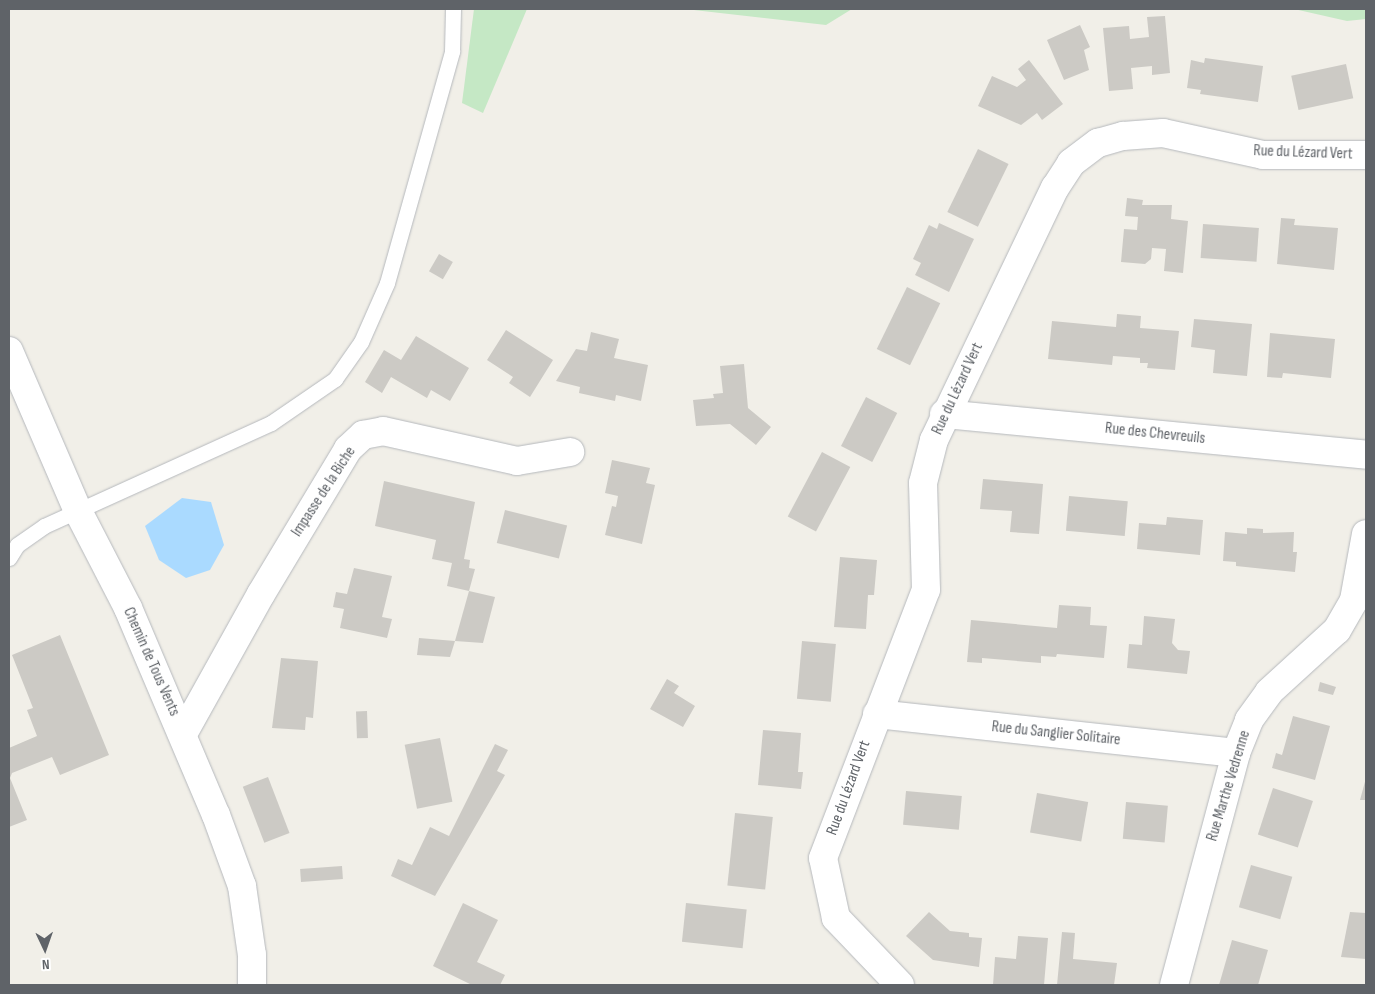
<!DOCTYPE html>
<html>
<head>
<meta charset="utf-8">
<style>
	body { margin:0 }
	#map { position:relative; width:1375px; height:994px; overflow:hidden; background:#f1efe8; font-family:"Sofia Sans Condensed",sans-serif }
	div>[style] { position:absolute }
	.green>* { inset:0; background:#c5e8c5 }
	.water>* { inset:0; background:#aadaff }
	.building>* { inset:0; background:#cccac5; transform-origin:0 0 }
	.roads { filter:drop-shadow(0 0 1px #b5b8bc) drop-shadow(0 0 1px #b5b8bc) }
	.lane>* { height:15px; margin:-7.5px; padding:0 7.5px; transform-origin:7.5px; border-radius:7.5px; background:#fff }
	.street>* { height:28px; margin:-14px; padding:0 14px; transform-origin:14px; border-radius:14px; background:#fff }
	span { translate:-50% -50%; white-space:nowrap; text-align:center; line-height:1.15; -webkit-text-stroke:4px #fff; paint-order:stroke }
	.street-label { font-size:16px; color:#5f6368 }
	.frame { position:absolute; inset:0; border:10px solid #5f6368; pointer-events:none }
	.north { position:absolute; left:20px; top:924px; width:50px; height:50px; -webkit-text-stroke:4px #fff; paint-order:stroke; rotate:177deg; font-size:14px; font-weight:700; line-height:20px; text-align:center; color:#5f6368 }
	.north::after { content:''; display:block; margin:auto; width:18px; height:22px; background:#5f6368; clip-path:polygon(50% 0,100% 100%,50% 72%,0 100%) }
</style>
</head>
<body>
<div id="map">
	<div class="green">
		<i style="clip-path:polygon(474px 9px,527px 9px,483px 113px,462px 103px)"></i>
		<i style="clip-path:polygon(685px 9px,852px 9px,826px 25px)"></i>
		<i style="clip-path:polygon(1294px 9px,1366px 9px,1366px 19px,1347px 21px)"></i>
	</div>
	<div class="water">
		<i style="clip-path:polygon(182px 498px,211px 502px,224px 545px,210px 570px,186px 578px,159px 560px,145px 526px)"></i>
	</div>
	<div class="building">
		<i style="clip-path:polygon(1165px 16px,1170px 73px,1152px 75px,1152px 66px,1131px 68px,1133px 89px,1109px 91px,1103px 28px,1129px 26px,1130px 39px,1149px 37px,1147px 17px)"></i>
		<i style="clip-path:polygon(1080px 25px,1090px 47px,1084px 50px,1089px 70px,1064px 80px,1047px 40px)"></i>
		<i style="clip-path:polygon(1205px 58px,1263px 66px,1258px 102px,1200px 94px,1201px 90px,1187px 88px,1191px 60px,1204px 63px)"></i>
		<i style="clip-path:polygon(1029px 60px,1063px 104px,1042px 120px,1037px 113px,1021px 125px,978px 106px,992px 76px,1017px 87px,1026px 80px,1018px 69px)"></i>
		<i style="left:1346px;top:64px;width:35px;height:56px;rotate:78deg"></i>
		<i style="left:978px;top:149px;width:34px;height:70px;rotate:26deg"></i>
		<i style="clip-path:polygon(1127px 198px,1143px 200px,1142px 205px,1172px 205px,1171px 219px,1188px 221px,1183px 273px,1164px 271px,1166px 249px,1152px 248px,1151px 259px,1145px 264px,1121px 262px,1124px 229px,1137px 230px,1138px 217px,1125px 216px)"></i>
		<i style="clip-path:polygon(1281px 218px,1295px 219px,1294px 225px,1338px 228px,1334px 270px,1277px 264px)"></i>
		<i style="clip-path:polygon(939px 223px,974px 239px,949px 292px,915px 275px,921px 263px,913px 259px,929px 225px,937px 229px)"></i>
		<i style="left:1203px;top:224px;width:56px;height:34px;rotate:4deg"></i>
		<i style="left:439px;top:254px;width:16px;height:20px;rotate:30deg"></i>
		<i style="left:907px;top:287px;width:37px;height:69px;rotate:26deg"></i>
		<i style="clip-path:polygon(1117px 314px,1141px 316px,1140px 328px,1179px 331px,1175px 370px,1147px 368px,1148px 363px,1140px 363px,1140px 358px,1113px 356px,1112px 365px,1048px 359px,1052px 321px,1116px 327px)"></i>
		<i style="clip-path:polygon(1194px 319px,1252px 324px,1247px 376px,1213px 373px,1215px 350px,1191px 347px)"></i>
		<i style="clip-path:polygon(506px 330px,553px 360px,530px 397px,509px 383px,513px 377px,487px 360px)"></i>
		<i style="clip-path:polygon(591px 332px,619px 339px,614px 358px,648px 365px,641px 401px,616px 395px,615px 401px,579px 393px,580px 387px,556px 381px,576px 349px,587px 351px)"></i>
		<i style="clip-path:polygon(1270px 333px,1335px 339px,1331px 378px,1283px 373px,1282px 378px,1267px 377px)"></i>
		<i style="clip-path:polygon(416px 336px,469px 368px,450px 401px,431px 390px,427px 398px,391px 377px,382px 393px,365px 382px,384px 350px,401px 360px)"></i>
		<i style="clip-path:polygon(744px 364px,748px 408px,771px 427px,756px 445px,730px 424px,696px 426px,693px 400px,714px 398px,713px 394px,723px 393px,720px 366px)"></i>
		<i style="left:866px;top:397px;width:35px;height:55px;rotate:27deg"></i>
		<i style="left:822px;top:452px;width:32px;height:73px;rotate:28deg"></i>
		<i style="clip-path:polygon(612px 460px,650px 468px,646px 483px,655px 485px,642px 544px,605px 535px,612px 506px,616px 507px,618px 496px,605px 493px)"></i>
		<i style="clip-path:polygon(983px 479px,1043px 484px,1039px 534px,1010px 532px,1012px 511px,980px 509px)"></i>
		<i style="clip-path:polygon(384px 481px,475px 502px,464px 559px,470px 560px,469px 568px,475px 569px,469px 591px,447px 586px,452px 563px,432px 559px,436px 540px,375px 526px)"></i>
		<i style="left:1069px;top:496px;width:59px;height:35px;rotate:5deg"></i>
		<i style="left:505px;top:510px;width:64px;height:34px;rotate:14deg"></i>
		<i style="clip-path:polygon(1167px 517px,1203px 520px,1200px 555px,1137px 549px,1139px 523px,1166px 525px)"></i>
		<i style="clip-path:polygon(1247px 528px,1263px 529px,1263px 533px,1294px 532px,1293px 552px,1297px 552px,1295px 572px,1236px 566px,1236px 562px,1223px 561px,1225px 532px,1247px 534px)"></i>
		<i style="clip-path:polygon(840px 557px,877px 560px,874px 595px,868px 595px,866px 629px,834px 627px)"></i>
		<i style="clip-path:polygon(354px 568px,392px 576px,382px 617px,392px 619px,387px 638px,340px 628px,344px 609px,333px 607px,336px 592px,347px 594px)"></i>
		<i style="clip-path:polygon(469px 591px,495px 597px,483px 643px,455px 641px)"></i>
		<i style="clip-path:polygon(1059px 605px,1091px 607px,1090px 625px,1107px 626px,1104px 658px,1057px 654px,1056px 657px,1041px 656px,1041px 663px,982px 658px,982px 663px,967px 662px,971px 620px,1057px 628px)"></i>
		<i style="clip-path:polygon(1144px 616px,1175px 619px,1172px 643px,1178px 650px,1190px 651px,1187px 674px,1127px 668px,1129px 644px,1142px 645px)"></i>
		<i style="clip-path:polygon(60px 635px,109px 755px,60px 775px,52px 757px,12px 773px,10px 778px,27px 820px,9px 827px,9px 748px,37px 736px,27px 710px,33px 708px,12px 655px)"></i>
		<i style="clip-path:polygon(419px 638px,455px 641px,450px 657px,417px 655px)"></i>
		<i style="left:802px;top:641px;width:34px;height:58px;rotate:5deg"></i>
		<i style="clip-path:polygon(281px 658px,318px 661px,313px 718px,306px 717px,305px 730px,272px 728px)"></i>
		<i style="clip-path:polygon(667px 679px,679px 686px,674px 693px,695px 706px,683px 727px,650px 709px)"></i>
		<i style="clip-path:polygon(1320px 682px,1336px 687px,1333px 695px,1318px 691px)"></i>
		<i style="left:367px;top:711px;width:27px;height:11px;rotate:88deg"></i>
		<i style="clip-path:polygon(1293px 716px,1330px 726px,1315px 780px,1272px 768px,1276px 753px,1282px 755px)"></i>
		<i style="clip-path:polygon(763px 730px,801px 733px,798px 772px,803px 772px,801px 789px,758px 785px)"></i>
		<i style="left:440px;top:738px;width:65px;height:36px;rotate:79deg"></i>
		<i style="clip-path:polygon(495px 744px,508px 750px,497px 771px,505px 775px,435px 896px,391px 876px,398px 859px,412px 865px,430px 827px,449px 836px)"></i>
		<i style="left:268px;top:777px;width:60px;height:27px;rotate:69deg"></i>
		<i style="clip-path:polygon(1366px 778px,1366px 800px,1360px 800px)"></i>
		<i style="left:1273px;top:788px;width:42px;height:49px;rotate:18deg"></i>
		<i style="left:906px;top:791px;width:56px;height:34px;rotate:5deg"></i>
		<i style="left:1037px;top:793px;width:52px;height:40px;rotate:10deg"></i>
		<i style="left:1126px;top:802px;width:42px;height:37px;rotate:5deg"></i>
		<i style="left:735px;top:813px;width:38px;height:73px;rotate:6deg"></i>
		<i style="left:1251px;top:865px;width:43px;height:44px;rotate:16deg"></i>
		<i style="left:342px;top:866px;width:13px;height:42px;rotate:86deg"></i>
		<i style="clip-path:polygon(463px 903px,498px 920px,477px 962px,505px 975px,500px 985px,472px 985px,433px 966px)"></i>
		<i style="left:686px;top:903px;width:61px;height:39px;rotate:6deg"></i>
		<i style="clip-path:polygon(929px 912px,950px 931px,969px 933px,969px 937px,982px 938px,979px 967px,933px 960px,906px 936px)"></i>
		<i style="clip-path:polygon(1350px 912px,1366px 913px,1366px 959px,1341px 957px)"></i>
		<i style="clip-path:polygon(1062px 932px,1075px 933px,1073px 959px,1117px 963px,1114px 985px,1057px 985px)"></i>
		<i style="clip-path:polygon(1018px 936px,1048px 938px,1044px 985px,993px 985px,995px 957px,1016px 959px)"></i>
		<i style="clip-path:polygon(1232px 940px,1268px 950px,1258px 985px,1219px 985px)"></i>
	</div>
	<div class="roads">
		<div class="lane">
			<i style="left:9px;top:558px;width:15px;rotate:-58deg"></i>
			<i style="left:17px;top:545px;width:33px;rotate:-35deg"></i>
			<i style="left:44px;top:526px;width:249px;rotate:-24.4deg"></i>
			<i style="left:271px;top:423px;width:78px;rotate:-34.5deg"></i>
			<i style="left:335px;top:379px;width:45px;rotate:-54.9deg"></i>
			<i style="left:361px;top:342px;width:64px;rotate:-66.2deg"></i>
			<i style="left:387px;top:283px;width:241px;rotate:-74.3deg"></i>
			<i style="left:452px;top:51px;width:42px;rotate:-88.6deg"></i>
		</div>
		<div class="street">
			<i style="left:9px;top:351px;width:174px;rotate:66.7deg"></i>
			<i style="left:78px;top:511px;width:109px;rotate:62.7deg"></i>
			<i style="left:128px;top:608px;width:225px;rotate:67deg"></i>
			<i style="left:216px;top:815px;width:76px;rotate:69.9deg"></i>
			<i style="left:242px;top:886px;width:70px;rotate:81.8deg"></i>
			<i style="left:252px;top:955px;width:30px;rotate:90deg"></i>
			<i style="left:944px;top:414px;width:424px;rotate:5.5deg"></i>
			<i style="left:877px;top:714px;width:361px;rotate:6.2deg"></i>
			<i style="left:183px;top:734px;width:160px;rotate:-60.9deg"></i>
			<i style="left:261px;top:594px;width:169px;rotate:-59deg"></i>
			<i style="left:348px;top:449px;width:21px;rotate:-43deg"></i>
			<i style="left:363px;top:435px;width:20px;rotate:-11deg"></i>
			<i style="left:383px;top:431px;width:137px;rotate:12.6deg"></i>
			<i style="left:517px;top:461px;width:54px;rotate:-9.6deg"></i>
			<i style="left:900px;top:985px;width:93px;rotate:-133.7deg"></i>
			<i style="left:836px;top:918px;width:61px;rotate:-102.2deg"></i>
			<i style="left:823px;top:858px;width:287px;rotate:-69deg"></i>
			<i style="left:926px;top:590px;width:107px;rotate:-91.6deg"></i>
			<i style="left:923px;top:483px;width:44px;rotate:-75.7deg"></i>
			<i style="left:934px;top:440px;width:280px;rotate:-64.4deg"></i>
			<i style="left:1055px;top:188px;width:30px;rotate:-57deg"></i>
			<i style="left:1071px;top:163px;width:34px;rotate:-37deg"></i>
			<i style="left:1098px;top:143px;width:26px;rotate:-16deg"></i>
			<i style="left:1123px;top:136px;width:40px;rotate:-4.3deg"></i>
			<i style="left:1163px;top:133px;width:102px;rotate:12.4deg"></i>
			<i style="left:1263px;top:155px;width:103px"></i>
			<i style="left:1174px;top:985px;width:240px;rotate:-75deg"></i>
			<i style="left:1236px;top:753px;width:35px;rotate:-68deg"></i>
			<i style="left:1249px;top:720px;width:34px;rotate:-54deg"></i>
			<i style="left:1269px;top:692px;width:92px;rotate:-42.4deg"></i>
			<i style="left:1337px;top:630px;width:34px;rotate:-60deg"></i>
			<i style="left:1354px;top:600px;width:67px;rotate:-79.7deg"></i>
		</div>
	</div>
	<div class="street-label">
		<span style="left:1303px;top:153px;rotate:2deg">Rue du Lézard Vert</span>
		<span style="left:958px;top:389px;rotate:-65deg">Rue du Lézard Vert</span>
		<span style="left:1155px;top:434px;rotate:6deg">Rue des Chevreuils</span>
		<span style="left:324px;top:492px;rotate:-57deg">Impasse de la Biche</span>
		<span style="left:151px;top:662px;rotate:66deg">Chemin de Tous Vents</span>
		<span style="left:1056px;top:734px;rotate:6deg">Rue du Sanglier Solitaire</span>
		<span style="left:1229px;top:786px;rotate:-73deg">Rue Marthe Vedrenne</span>
		<span style="left:849px;top:788px;rotate:-70deg">Rue du Lézard Vert</span>
	</div>
	<div class="frame"></div>
	<div class="north">N</div>
</div>
</body>
</html>
